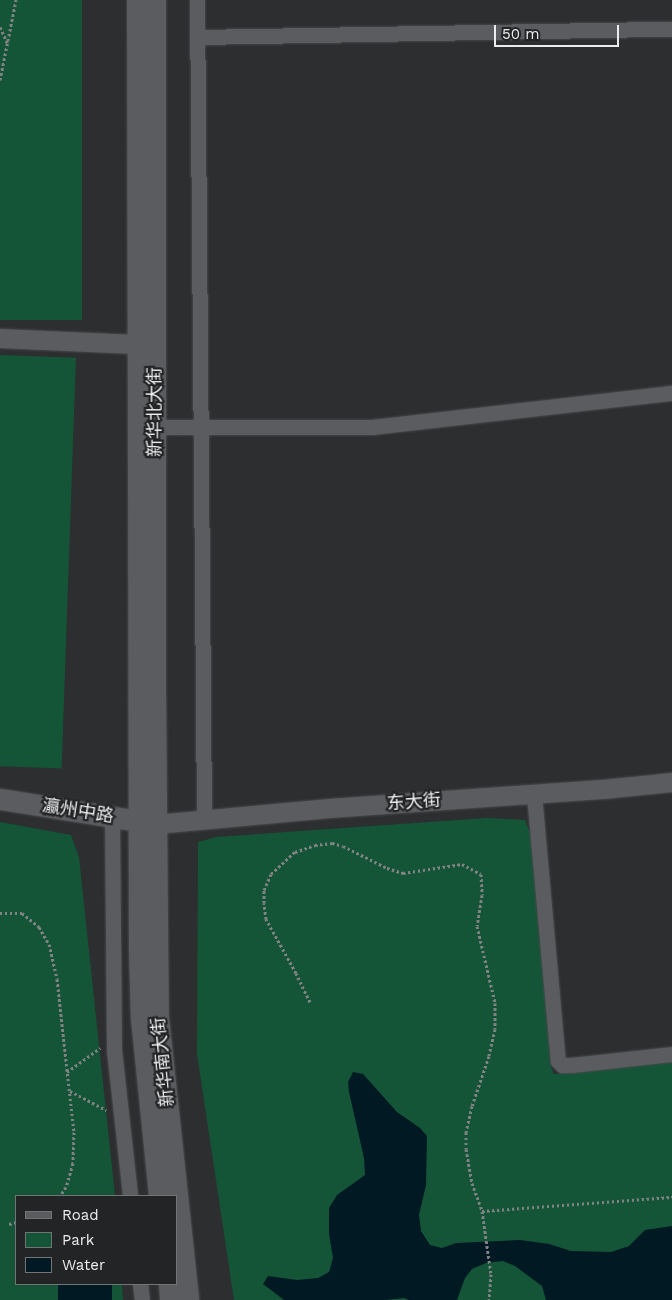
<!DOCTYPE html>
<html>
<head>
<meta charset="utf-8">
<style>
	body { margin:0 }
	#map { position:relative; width:672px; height:1300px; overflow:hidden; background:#2c2e30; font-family:"Work Sans","Noto Sans SC",sans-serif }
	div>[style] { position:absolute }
	.green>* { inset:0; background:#145538; transform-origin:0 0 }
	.water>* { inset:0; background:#001922; transform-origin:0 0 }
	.path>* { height:3px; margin-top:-1.5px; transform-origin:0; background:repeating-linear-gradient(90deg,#818284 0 2.5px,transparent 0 5px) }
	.roads { filter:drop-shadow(0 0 1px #48494b) drop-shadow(0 0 1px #48494b) }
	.minor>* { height:15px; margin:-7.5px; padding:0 7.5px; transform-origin:7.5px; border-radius:7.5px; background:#5b5c60 }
	.tertiary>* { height:19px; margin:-9.5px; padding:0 9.5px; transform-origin:9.5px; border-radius:9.5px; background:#5b5c60 }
	.secondary>* { height:21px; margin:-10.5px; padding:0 10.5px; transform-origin:10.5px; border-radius:10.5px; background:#5b5c60 }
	span { translate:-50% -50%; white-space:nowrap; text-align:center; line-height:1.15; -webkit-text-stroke:4.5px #232426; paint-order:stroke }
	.street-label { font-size:18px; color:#ebecee }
	.legend { position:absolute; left:15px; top:1195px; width:162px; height:90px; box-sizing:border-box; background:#232426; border:1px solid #737476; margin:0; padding:6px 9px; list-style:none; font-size:15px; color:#ebecee }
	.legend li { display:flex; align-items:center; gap:10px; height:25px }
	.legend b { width:25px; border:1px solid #737476 }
	.scale { position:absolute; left:494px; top:25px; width:125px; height:22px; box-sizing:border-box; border:2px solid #ebecee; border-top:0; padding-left:6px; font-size:15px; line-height:18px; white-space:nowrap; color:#ebecee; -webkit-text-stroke:4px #232426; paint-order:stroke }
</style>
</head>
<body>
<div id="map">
	<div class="green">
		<i style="left:0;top:0;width:82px;height:320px"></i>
		<i style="left:0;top:355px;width:76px;height:411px;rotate:2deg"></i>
		<i style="clip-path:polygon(487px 818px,525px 820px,533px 841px,551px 1067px,554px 1074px,672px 1060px,672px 1300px,234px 1300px,197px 1054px,198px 842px,216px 837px)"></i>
		<i style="clip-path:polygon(0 822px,71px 835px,79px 857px,115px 1196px,16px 1196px,16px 1284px,122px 1284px,123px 1300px,0 1300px)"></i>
	</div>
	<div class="water">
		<i style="clip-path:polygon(353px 1072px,363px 1074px,397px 1112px,420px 1128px,427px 1136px,426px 1185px,419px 1215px,421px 1231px,430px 1245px,442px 1248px,456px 1243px,520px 1240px,549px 1244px,571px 1251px,611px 1252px,629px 1246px,645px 1230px,672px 1226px,672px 1300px,546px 1300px,542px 1286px,515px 1266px,503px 1261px,486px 1263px,472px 1269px,465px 1278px,457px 1300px,409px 1300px,404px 1298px,385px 1300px,284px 1300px,263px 1284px,268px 1276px,297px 1280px,318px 1278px,329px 1272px,333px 1258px,329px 1234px,329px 1208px,337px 1195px,365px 1175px,364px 1158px,349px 1092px,348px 1082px)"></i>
		<i style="left:58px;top:1284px;width:54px;height:16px"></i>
	</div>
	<div class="path">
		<i style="left:0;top:27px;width:19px;rotate:65deg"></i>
		<i style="left:0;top:80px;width:82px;rotate:-78.7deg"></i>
		<i style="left:0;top:913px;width:22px"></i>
		<i style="left:22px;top:913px;width:22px;rotate:39deg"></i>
		<i style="left:39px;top:927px;width:20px;rotate:60deg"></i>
		<i style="left:49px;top:944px;width:36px;rotate:77deg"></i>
		<i style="left:57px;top:979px;width:154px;rotate:83.7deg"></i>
		<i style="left:74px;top:1132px;width:31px;rotate:92deg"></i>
		<i style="left:73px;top:1163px;width:25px;rotate:106deg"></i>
		<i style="left:66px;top:1187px;width:11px;rotate:124deg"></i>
		<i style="left:310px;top:1002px;width:32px;rotate:-116deg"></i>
		<i style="left:296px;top:973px;width:62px;rotate:-119.1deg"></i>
		<i style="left:266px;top:919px;width:16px;rotate:-97deg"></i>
		<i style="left:264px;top:903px;width:13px;rotate:-90deg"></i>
		<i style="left:264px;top:890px;width:17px;rotate:-66deg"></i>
		<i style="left:271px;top:874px;width:33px;rotate:-43deg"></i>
		<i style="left:295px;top:852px;width:21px;rotate:-19deg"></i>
		<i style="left:315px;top:845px;width:17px;rotate:-7deg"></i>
		<i style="left:332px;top:843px;width:11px;rotate:15deg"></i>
		<i style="left:343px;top:846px;width:49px;rotate:26.6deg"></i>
		<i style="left:387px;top:868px;width:17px;rotate:17deg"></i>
		<i style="left:403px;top:873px;width:60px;rotate:-8.7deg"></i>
		<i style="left:462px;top:864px;width:21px;rotate:28deg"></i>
		<i style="left:481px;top:874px;width:21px;rotate:87deg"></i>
		<i style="left:482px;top:895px;width:31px;rotate:99deg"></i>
		<i style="left:477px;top:926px;width:79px;rotate:76.8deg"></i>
		<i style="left:495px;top:1003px;width:26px;rotate:90deg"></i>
		<i style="left:495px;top:1029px;width:28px;rotate:103deg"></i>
		<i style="left:489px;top:1056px;width:53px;rotate:108.8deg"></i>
		<i style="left:472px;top:1106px;width:27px;rotate:103deg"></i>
		<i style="left:466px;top:1132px;width:17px;rotate:90deg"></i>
		<i style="left:466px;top:1149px;width:35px;rotate:80deg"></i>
		<i style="left:472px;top:1183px;width:30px;rotate:70deg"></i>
		<i style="left:482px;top:1211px;width:64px;rotate:81.9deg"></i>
		<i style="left:491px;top:1274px;width:26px;rotate:94deg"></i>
		<i style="left:67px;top:1072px;width:41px;rotate:-36deg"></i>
		<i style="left:70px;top:1091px;width:41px;rotate:27.8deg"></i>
		<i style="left:482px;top:1211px;width:191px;rotate:-4.2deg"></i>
		<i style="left:9px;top:1224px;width:7px;rotate:-16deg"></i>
	</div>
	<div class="roads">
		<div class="minor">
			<i style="left:197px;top:0;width:819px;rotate:89.51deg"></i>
			<i style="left:197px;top:37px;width:475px;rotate:-1deg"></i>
			<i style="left:155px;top:427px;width:217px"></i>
			<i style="left:372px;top:427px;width:302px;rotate:-6.5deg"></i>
			<i style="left:534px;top:794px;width:268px;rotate:84.9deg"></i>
			<i style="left:558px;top:1061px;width:6px;rotate:45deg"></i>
			<i style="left:562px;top:1065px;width:10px"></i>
			<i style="left:572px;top:1065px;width:101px;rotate:-6.3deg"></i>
			<i style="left:112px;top:817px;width:233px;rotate:89.5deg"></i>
			<i style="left:114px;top:1050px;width:147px;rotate:83.7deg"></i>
			<i style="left:140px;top:1284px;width:16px;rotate:83deg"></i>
		</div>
		<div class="tertiary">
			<i style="left:0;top:338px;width:137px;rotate:2.5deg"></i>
			<i style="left:156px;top:824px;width:174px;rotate:-5.3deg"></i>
			<i style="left:329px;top:808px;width:284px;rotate:-4deg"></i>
			<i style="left:612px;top:788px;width:60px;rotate:-5.7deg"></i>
		</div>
		<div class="secondary">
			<i style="left:137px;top:0;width:952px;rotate:89.88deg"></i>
			<i style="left:139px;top:952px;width:66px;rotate:88.3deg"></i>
			<i style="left:141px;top:1018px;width:179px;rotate:84.2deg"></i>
			<i style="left:155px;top:0;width:689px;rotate:90deg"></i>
			<i style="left:155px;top:689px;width:328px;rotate:89.5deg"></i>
			<i style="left:158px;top:1017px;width:285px;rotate:83.9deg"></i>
			<i style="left:0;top:799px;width:153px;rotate:9deg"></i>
			<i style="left:169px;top:1284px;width:16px;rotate:86deg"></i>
		</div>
	</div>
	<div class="street-label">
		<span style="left:155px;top:412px;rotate:-90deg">新华北大街</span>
		<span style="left:414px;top:802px;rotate:-4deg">东大街</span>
		<span style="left:78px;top:811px;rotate:9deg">瀛州中路</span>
		<span style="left:163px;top:1062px;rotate:-96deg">新华南大街</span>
	</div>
	<ul class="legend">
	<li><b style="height:6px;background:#5b5c60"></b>Road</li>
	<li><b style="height:14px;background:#145538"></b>Park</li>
	<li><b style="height:14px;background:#001922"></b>Water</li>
	</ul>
	<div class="scale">50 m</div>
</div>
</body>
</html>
